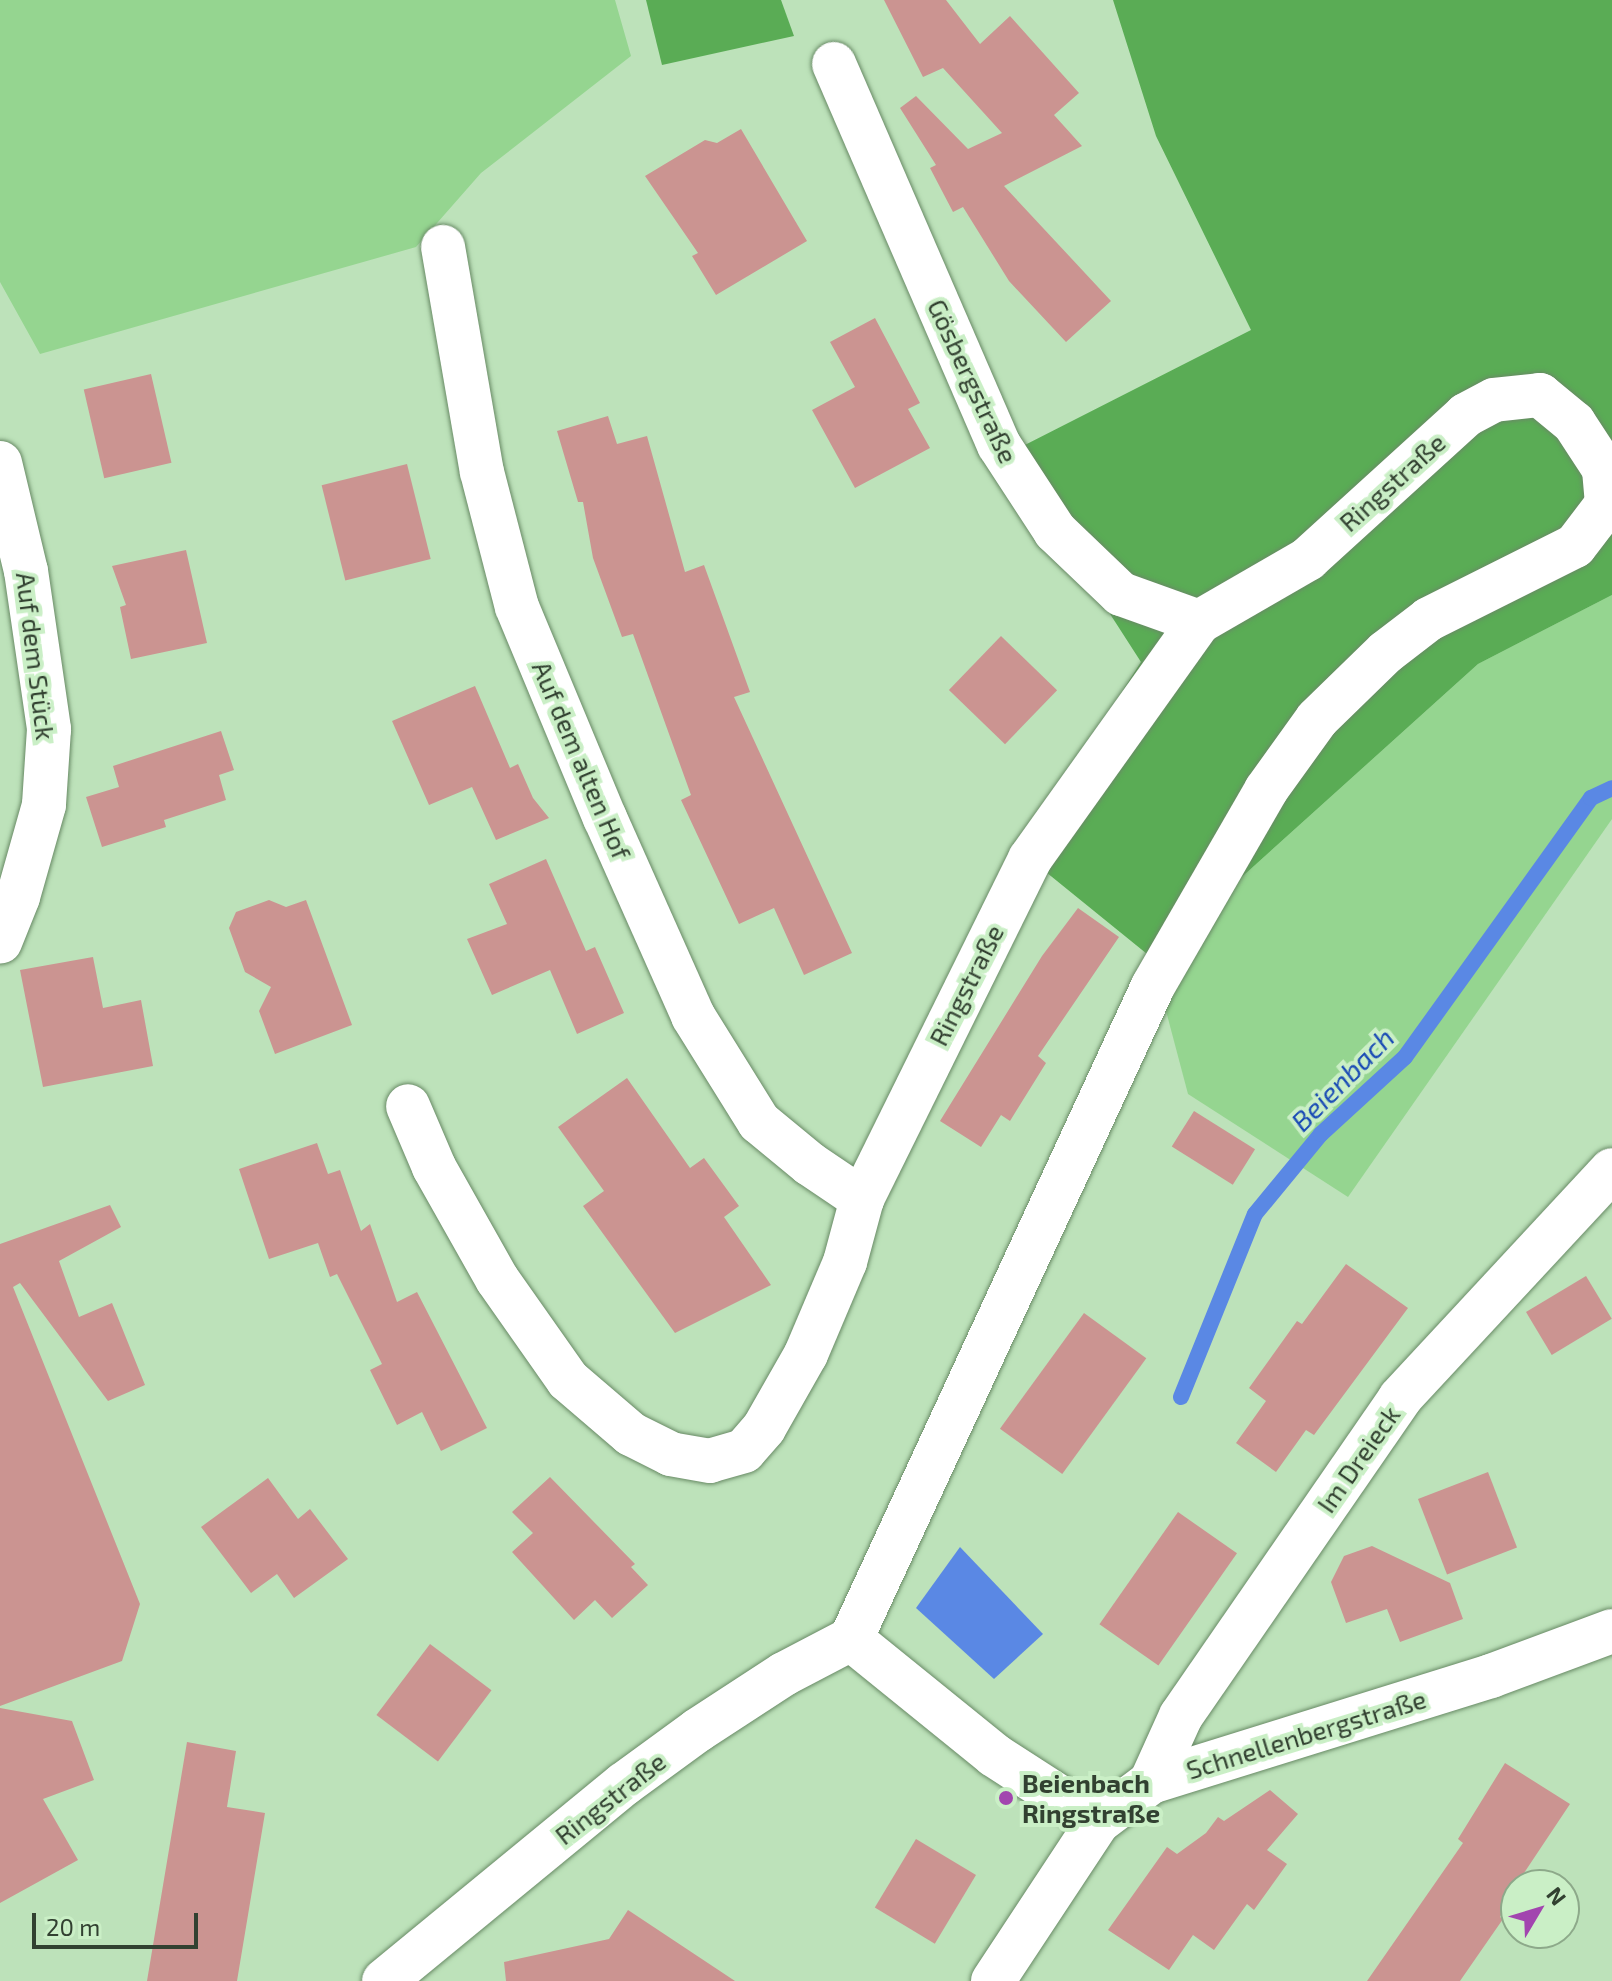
<!DOCTYPE html>
<html>
<head>
<meta charset="utf-8">
<style>
	body { margin:0 }
	#map { position:relative; width:1612px; height:1981px; overflow:hidden; background:#bde2ba; font-family:"Exo 2",sans-serif }
	div>[style] { position:absolute }
	.green>* { inset:0; background:#95d590 }
	.forest>* { inset:0; background:#5aac55 }
	.water>* { inset:0; background:#5a88e4 }
	.stream>* { height:16px; margin:-8px; padding:0 8px; transform-origin:8px; border-radius:8px; background:#5a88e4 }
	.building>* { inset:0; background:#cb9491; transform-origin:0 0 }
	.roads { filter:drop-shadow(0 0 2px #688a65) drop-shadow(0 0 2px #688a65) }
	.minor>* { height:44px; margin:-22px; padding:0 22px; transform-origin:22px; border-radius:22px; background:#fff }
	.dots>* { width:22px; height:22px; translate:-50% -50%; box-sizing:border-box; border:4px solid #caefc6; border-radius:50% }
	span { translate:-50% -50%; white-space:nowrap; text-align:center; line-height:1.15; -webkit-text-stroke:8px #caefc6; paint-order:stroke }
	.street-label { font-size:26px; color:#324131 }
	.poi-label { font-size:26px; color:#324131; font-weight:700 }
	.left { translate:0 -50%; text-align:left }
	.water-label { font-size:28px; color:#1a4bb5; font-style:italic }
	.north { position:absolute; left:1500px; top:1869px; width:80px; height:80px; box-sizing:border-box; background:#caefc6; border:2px solid #8da98a; border-radius:50%; rotate:52deg; font-size:22px; font-weight:700; line-height:32px; text-align:center; color:#324131 }
	.north::after { content:''; display:block; margin:auto; width:28px; height:36px; background:#a245af; clip-path:polygon(50% 0,100% 100%,50% 72%,0 100%) }
	.scale { position:absolute; left:32px; top:1913px; width:166px; height:36px; box-sizing:border-box; border:4px solid #324131; border-top:0; padding-left:10px; font-size:24px; line-height:28px; white-space:nowrap; color:#324131; -webkit-text-stroke:6px #caefc6; paint-order:stroke }
</style>
</head>
<body>
<div id="map">
	<div class="green">
		<i style="clip-path:polygon(0 0,615px 0,631px 56px,481px 173px,416px 247px,40px 354px,0 282px)"></i>
		<i style="clip-path:polygon(1612px 595px,1612px 819px,1348px 1197px,1188px 1094px,1152px 958px,1478px 664px)"></i>
	</div>
	<div class="forest">
		<i style="clip-path:polygon(646px 0,781px 0,794px 36px,662px 65px)"></i>
		<i style="clip-path:polygon(1113px 0,1612px 0,1612px 595px,1478px 664px,1152px 958px,1020px 851px,1141px 662px,1007px 454px,1251px 330px,1156px 136px)"></i>
	</div>
	<div class="water">
		<i style="clip-path:polygon(960px 1547px,1043px 1634px,994px 1679px,916px 1608px)"></i>
	</div>
	<div class="stream">
		<i style="left:1181px;top:1397px;width:197px;rotate:-68deg"></i>
		<i style="left:1255px;top:1214px;width:104px;rotate:-50.5deg"></i>
		<i style="left:1321px;top:1134px;width:114px;rotate:-42.5deg"></i>
		<i style="left:1405px;top:1057px;width:319px;rotate:-54.3deg"></i>
		<i style="left:1591px;top:798px;width:23px;rotate:-25deg"></i>
	</div>
	<div class="building">
		<i style="clip-path:polygon(884px 0,946px 0,980px 44px,1010px 16px,1079px 93px,1054px 115px,1082px 146px,1004px 186px,1111px 301px,1066px 342px,1009px 281px,963px 207px,953px 212px,930px 168px,936px 165px,900px 108px,916px 96px,968px 149px,1002px 133px,943px 68px,923px 77px)"></i>
		<i style="clip-path:polygon(741px 129px,807px 241px,716px 295px,692px 256px,698px 253px,645px 176px,705px 140px,717px 143px)"></i>
		<i style="clip-path:polygon(875px 318px,920px 403px,908px 409px,930px 448px,855px 488px,812px 410px,855px 387px,830px 342px)"></i>
		<i style="left:151px;top:374px;width:91px;height:69px;rotate:77deg"></i>
		<i style="clip-path:polygon(608px 416px,617px 444px,647px 436px,685px 572px,704px 565px,750px 692px,734px 697px,852px 953px,804px 975px,774px 908px,739px 924px,681px 800px,691px 795px,633px 634px,622px 637px,593px 558px,583px 502px,578px 502px,557px 431px)"></i>
		<i style="left:407px;top:464px;width:98px;height:88px;rotate:76deg"></i>
		<i style="clip-path:polygon(186px 550px,207px 643px,131px 659px,120px 607px,126px 605px,112px 566px)"></i>
		<i style="left:1001px;top:636px;width:78px;height:75px;rotate:44deg"></i>
		<i style="clip-path:polygon(475px 686px,510px 768px,518px 764px,533px 798px,549px 818px,496px 840px,472px 787px,429px 805px,392px 721px)"></i>
		<i style="clip-path:polygon(221px 731px,234px 770px,219px 775px,226px 800px,164px 820px,166px 827px,102px 847px,86px 797px,119px 787px,113px 766px)"></i>
		<i style="clip-path:polygon(546px 859px,586px 951px,595px 947px,624px 1013px,577px 1034px,550px 970px,492px 995px,467px 939px,507px 924px,489px 884px)"></i>
		<i style="clip-path:polygon(269px 900px,286px 907px,306px 900px,352px 1025px,275px 1054px,259px 1011px,271px 987px,245px 972px,229px 928px,236px 912px)"></i>
		<i style="clip-path:polygon(1078px 908px,1119px 937px,1038px 1056px,1046px 1063px,1010px 1121px,1001px 1115px,981px 1147px,940px 1121px,1042px 956px)"></i>
		<i style="clip-path:polygon(93px 957px,103px 1008px,141px 1000px,153px 1066px,43px 1087px,20px 970px)"></i>
		<i style="clip-path:polygon(627px 1078px,690px 1168px,704px 1158px,739px 1206px,724px 1217px,771px 1285px,675px 1333px,583px 1206px,604px 1191px,558px 1127px)"></i>
		<i style="left:1194px;top:1111px;width:72px;height:42px;rotate:32deg"></i>
		<i style="clip-path:polygon(317px 1143px,328px 1174px,340px 1170px,361px 1231px,370px 1224px,397px 1302px,417px 1292px,487px 1428px,441px 1451px,422px 1412px,397px 1425px,370px 1370px,382px 1364px,337px 1274px,330px 1277px,318px 1243px,269px 1259px,239px 1169px)"></i>
		<i style="clip-path:polygon(110px 1205px,121px 1227px,59px 1261px,79px 1317px,112px 1303px,145px 1385px,108px 1401px,20px 1283px,13px 1287px,140px 1604px,122px 1661px,0 1706px,0 1244px)"></i>
		<i style="clip-path:polygon(1346px 1264px,1408px 1308px,1314px 1435px,1306px 1430px,1276px 1472px,1236px 1443px,1266px 1401px,1249px 1388px,1297px 1321px,1302px 1324px)"></i>
		<i style="left:1586px;top:1276px;width:50px;height:70px;rotate:59deg"></i>
		<i style="left:1084px;top:1313px;width:77px;height:143px;rotate:36deg"></i>
		<i style="left:1488px;top:1472px;width:81px;height:75px;rotate:69deg"></i>
		<i style="clip-path:polygon(550px 1477px,635px 1564px,631px 1567px,648px 1585px,612px 1618px,595px 1600px,574px 1620px,512px 1552px,533px 1533px,512px 1512px)"></i>
		<i style="clip-path:polygon(268px 1478px,298px 1519px,310px 1509px,348px 1559px,294px 1598px,277px 1574px,251px 1593px,201px 1527px)"></i>
		<i style="left:1178px;top:1512px;width:72px;height:137px;rotate:35deg"></i>
		<i style="clip-path:polygon(1372px 1546px,1450px 1583px,1463px 1619px,1400px 1642px,1387px 1609px,1346px 1623px,1331px 1582px,1344px 1556px)"></i>
		<i style="left:430px;top:1644px;width:77px;height:89px;rotate:37deg"></i>
		<i style="clip-path:polygon(0 1708px,72px 1721px,94px 1780px,43px 1799px,78px 1860px,0 1903px)"></i>
		<i style="clip-path:polygon(187px 1742px,236px 1751px,227px 1807px,265px 1813px,237px 1981px,147px 1981px)"></i>
		<i style="clip-path:polygon(1505px 1763px,1570px 1804px,1516px 1885px,1500px 1917px,1503px 1919px,1460px 1981px,1367px 1981px,1463px 1843px,1458px 1839px)"></i>
		<i style="clip-path:polygon(1270px 1790px,1298px 1814px,1267px 1850px,1287px 1864px,1254px 1910px,1247px 1904px,1214px 1950px,1193px 1935px,1169px 1970px,1108px 1930px,1167px 1847px,1177px 1854px,1206px 1833px,1218px 1817px,1224px 1821px)"></i>
		<i style="left:916px;top:1839px;width:70px;height:80px;rotate:31deg"></i>
		<i style="clip-path:polygon(628px 1910px,735px 1981px,506px 1981px,504px 1962px,609px 1939px)"></i>
	</div>
	<div class="roads">
		<div class="minor">
			<i style="left:834px;top:64px;width:415px;rotate:66.6deg"></i>
			<i style="left:999px;top:445px;width:103px;rotate:56.9deg"></i>
			<i style="left:1055px;top:531px;width:91px;rotate:43.7deg"></i>
			<i style="left:1121px;top:594px;width:83px;rotate:19.7deg"></i>
			<i style="left:443px;top:247px;width:228px;rotate:80.2deg"></i>
			<i style="left:482px;top:472px;width:139px;rotate:75.5deg"></i>
			<i style="left:517px;top:607px;width:229px;rotate:67.4deg"></i>
			<i style="left:605px;top:818px;width:217px;rotate:66deg"></i>
			<i style="left:693px;top:1016px;width:125px;rotate:58.1deg"></i>
			<i style="left:759px;top:1122px;width:66px;rotate:39.5deg"></i>
			<i style="left:810px;top:1164px;width:63px;rotate:33.9deg"></i>
			<i style="left:0;top:463px;width:111px;rotate:76.5deg"></i>
			<i style="left:26px;top:571px;width:160px;rotate:81.7deg"></i>
			<i style="left:49px;top:729px;width:76px;rotate:93.8deg"></i>
			<i style="left:44px;top:805px;width:96px;rotate:105.8deg"></i>
			<i style="left:18px;top:897px;width:48px;rotate:111.8deg"></i>
			<i style="left:851px;top:1639px;width:184px;rotate:39deg"></i>
			<i style="left:994px;top:1755px;width:124px;rotate:32.8deg"></i>
			<i style="left:1151px;top:1782px;width:72px;rotate:-65.6deg"></i>
			<i style="left:1181px;top:1716px;width:386px;rotate:-55.4deg"></i>
			<i style="left:1400px;top:1398px;width:311px;rotate:-47.1deg"></i>
			<i style="left:384px;top:1981px;width:310px;rotate:-39.4deg"></i>
			<i style="left:624px;top:1784px;width:92px;rotate:-36.1deg"></i>
			<i style="left:698px;top:1730px;width:103px;rotate:-33.1deg"></i>
			<i style="left:784px;top:1674px;width:76px;rotate:-27.6deg"></i>
			<i style="left:851px;top:1639px;width:719px;rotate:-65.18deg"></i>
			<i style="left:1153px;top:986px;width:226px;rotate:-60deg"></i>
			<i style="left:1266px;top:790px;width:87px;rotate:-54.3deg"></i>
			<i style="left:1317px;top:719px;width:96px;rotate:-44.2deg"></i>
			<i style="left:1386px;top:652px;width:54px;rotate:-37.5deg"></i>
			<i style="left:1429px;top:619px;width:163px;rotate:-26.6deg"></i>
			<i style="left:1575px;top:546px;width:53px;rotate:-52.7deg"></i>
			<i style="left:1607px;top:504px;width:35px;rotate:-95deg"></i>
			<i style="left:1604px;top:469px;width:55px;rotate:-123.1deg"></i>
			<i style="left:1574px;top:423px;width:44px;rotate:-140.5deg"></i>
			<i style="left:1540px;top:395px;width:46px;rotate:173.8deg"></i>
			<i style="left:1494px;top:400px;width:32px;rotate:152deg"></i>
			<i style="left:1466px;top:415px;width:214px;rotate:137.7deg"></i>
			<i style="left:1308px;top:559px;width:126px;rotate:150deg"></i>
			<i style="left:1199px;top:622px;width:291px;rotate:125.5deg"></i>
			<i style="left:1030px;top:859px;width:379px;rotate:116.3deg"></i>
			<i style="left:862px;top:1199px;width:65px;rotate:105.1deg"></i>
			<i style="left:845px;top:1262px;width:100px;rotate:113deg"></i>
			<i style="left:806px;top:1354px;width:85px;rotate:119.6deg"></i>
			<i style="left:764px;top:1428px;width:30px;rotate:131deg"></i>
			<i style="left:744px;top:1451px;width:35px;rotate:164deg"></i>
			<i style="left:710px;top:1461px;width:40px;rotate:-170deg"></i>
			<i style="left:671px;top:1454px;width:45px;rotate:-153.4deg"></i>
			<i style="left:631px;top:1434px;width:83px;rotate:-139.4deg"></i>
			<i style="left:568px;top:1380px;width:123px;rotate:-125.1deg"></i>
			<i style="left:497px;top:1279px;width:129px;rotate:-119.4deg"></i>
			<i style="left:434px;top:1167px;width:66px;rotate:-113.1deg"></i>
			<i style="left:993px;top:1981px;width:191px;rotate:-56.6deg"></i>
			<i style="left:1098px;top:1822px;width:66px;rotate:-37deg"></i>
			<i style="left:1151px;top:1782px;width:356px;rotate:-17.3deg"></i>
			<i style="left:1491px;top:1676px;width:129px;rotate:-20.4deg"></i>
		</div>
	</div>
	<div class="dots">
		<i style="left:1006px;top:1798px;background:#a245af"></i>
	</div>
	<div class="street-label">
		<span style="left:973px;top:381px;rotate:65deg">Gösbergstraße</span>
		<span style="left:1392px;top:482px;rotate:-42deg">Ringstraße</span>
		<span style="left:36px;top:656px;rotate:83deg">Auf dem Stück</span>
		<span style="left:582px;top:760px;rotate:67deg">Auf dem alten Hof</span>
		<span style="left:966px;top:985px;rotate:-63deg">Ringstraße</span>
		<span style="left:1358px;top:1459px;rotate:-55deg">Im Dreieck</span>
		<span style="left:1306px;top:1734px;rotate:-17deg">Schnellenbergstraße</span>
		<span style="left:610px;top:1798px;rotate:-38deg">Ringstraße</span>
	</div>
	<div class="poi-label">
		<span class="left" style="left:1022px;top:1798px">Beienbach<br>Ringstraße</span>
	</div>
	<div class="water-label">
		<span style="left:1342px;top:1079px;rotate:-45deg">Beienbach</span>
	</div>
	<div class="north">N</div>
	<div class="scale">20 m</div>
</div>
</body>
</html>
